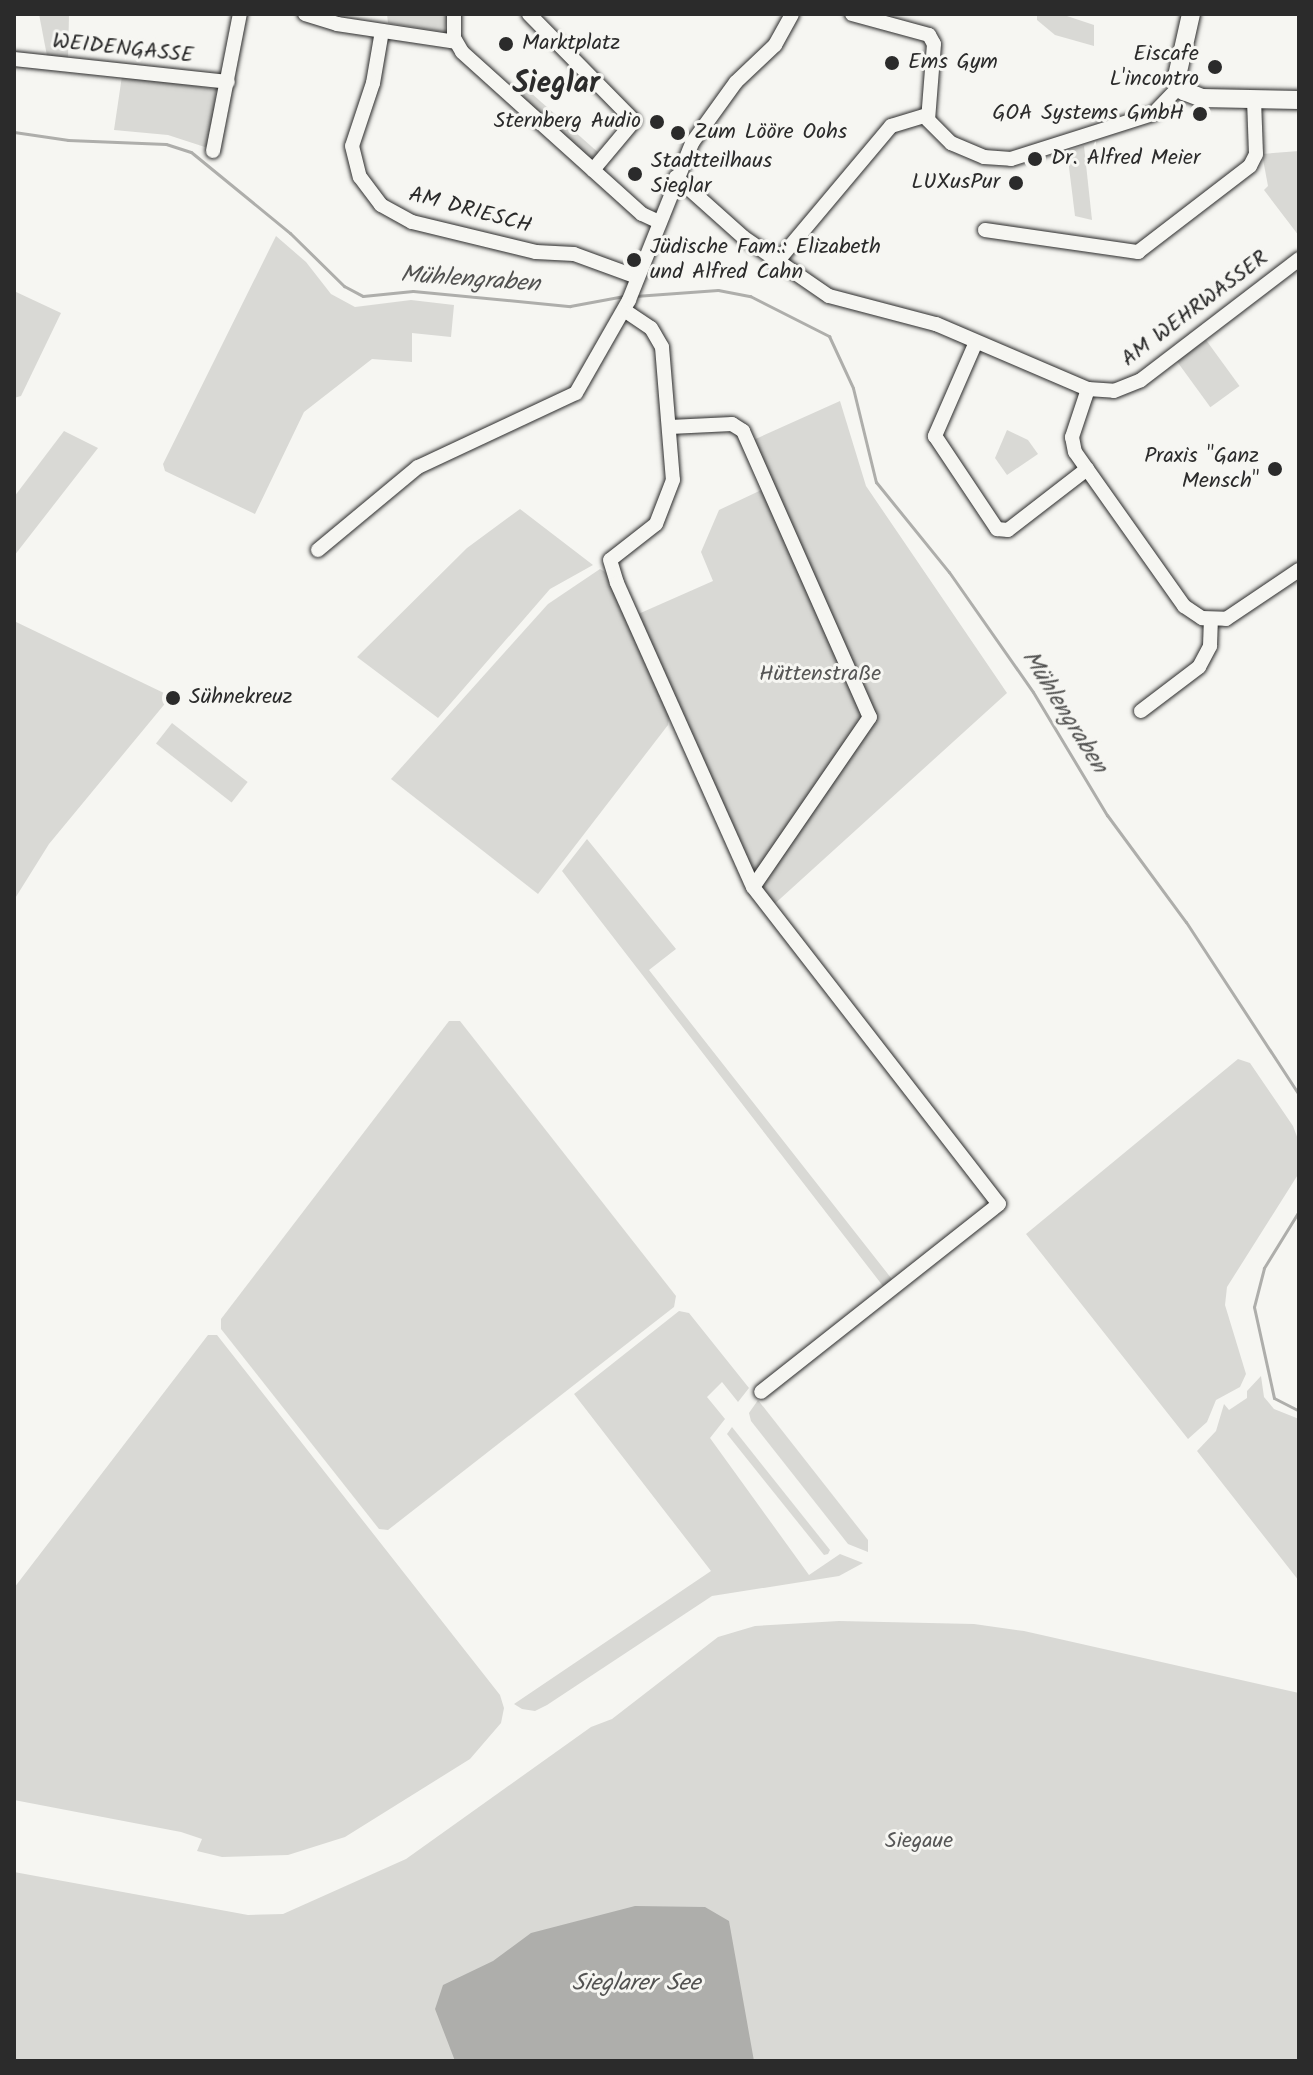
<!DOCTYPE html>
<html>
<head>
<meta charset="utf-8">
<style>
	body { margin:0 }
	#map { position:relative; width:1313px; height:2075px; overflow:hidden; background:#f6f6f2; font-family:Kalam,sans-serif }
	div>[style] { position:absolute }
	.green>* { inset:0; background:#d9d9d5; transform-origin:0 0 }
	.water>* { inset:0; background:#aeaeab }
	.stream>* { height:3px; margin:-1.5px; padding:0 1.5px; transform-origin:1.5px; border-radius:1.5px; background:#aeaeab }
	.roads { filter:drop-shadow(0 0 2px #2b2b2b) drop-shadow(0 0 2px #2b2b2b) }
	.street>* { height:14px; margin:-7px; padding:0 7px; transform-origin:7px; border-radius:7px; background:#f6f6f2 }
	.secondary>* { height:18px; margin:-9px; padding:0 9px; transform-origin:9px; border-radius:9px; background:#f6f6f2 }
	.dots>* { width:22px; height:22px; translate:-50% -50%; box-sizing:border-box; border:4px solid #f6f6f2; border-radius:50% }
	span { translate:-50% -50%; white-space:nowrap; text-align:center; line-height:1.15; -webkit-text-stroke:6px #f6f6f2; paint-order:stroke }
	.poi-label { font-size:22px; color:#2b2b2b }
	.left { translate:0 -50%; text-align:left }
	.right { translate:-100% -50%; text-align:right }
	.street-label { font-size:22px; color:#2b2b2b }
	.park-label { font-size:22px; color:#565656 }
	.water-label { font-size:24px; color:#525251; font-style:italic }
	.district-label { font-size:30px; color:#2b2b2b; font-weight:700 }
	.frame { position:absolute; inset:0; border:16px solid #2b2b2b; pointer-events:none }
</style>
</head>
<body>
<div id="map">
	<div class="green">
		<i style="clip-path:polygon(39px 14px,69px 15px,68px 58px,47px 56px)"></i>
		<i style="clip-path:polygon(387px 14px,447px 14px,445px 32px,388px 23px)"></i>
		<i style="clip-path:polygon(1037px 14px,1061px 14px,1094px 25px,1094px 46px,1055px 35px,1037px 20px)"></i>
		<i style="clip-path:polygon(122px 76px,216px 89px,211px 149px,168px 135px,114px 130px)"></i>
		<i style="clip-path:polygon(522px 85px,600px 154px,590px 158px,516px 92px,515px 87px)"></i>
		<i style="clip-path:polygon(1084px 146px,1092px 220px,1075px 216px,1067px 151px)"></i>
		<i style="clip-path:polygon(1299px 151px,1299px 236px,1264px 190px,1268px 186px,1262px 154px)"></i>
		<i style="clip-path:polygon(276px 236px,306px 262px,331px 294px,355px 307px,411px 300px,454px 305px,451px 337px,412px 333px,412px 362px,372px 359px,304px 412px,255px 514px,165px 471px,163px 464px)"></i>
		<i style="clip-path:polygon(14px 291px,61px 313px,21px 396px,14px 398px)"></i>
		<i style="left:1206px;top:340px;width:57px;height:36px;rotate:54deg"></i>
		<i style="clip-path:polygon(840px 401px,866px 486px,1007px 693px,770px 908px,636px 615px,713px 581px,701px 552px,719px 510px,770px 486px,751px 441px)"></i>
		<i style="clip-path:polygon(1007px 430px,1028px 440px,1038px 454px,1007px 475px,995px 458px)"></i>
		<i style="clip-path:polygon(64px 431px,98px 448px,14px 556px,14px 497px)"></i>
		<i style="clip-path:polygon(520px 509px,593px 565px,550px 589px,438px 718px,357px 657px,467px 548px)"></i>
		<i style="clip-path:polygon(600px 569px,610px 575px,670px 711px,668px 725px,538px 894px,391px 779px,548px 604px)"></i>
		<i style="clip-path:polygon(14px 621px,166px 694px,168px 700px,49px 844px,14px 900px)"></i>
		<i style="left:172px;top:723px;width:96px;height:26px;rotate:38deg"></i>
		<i style="clip-path:polygon(587px 839px,676px 949px,649px 970px,895px 1283px,886px 1290px,562px 871px)"></i>
		<i style="clip-path:polygon(449px 1021px,460px 1021px,676px 1296px,674px 1307px,388px 1530px,379px 1529px,221px 1329px,221px 1319px)"></i>
		<i style="clip-path:polygon(1238px 1059px,1250px 1063px,1293px 1126px,1299px 1142px,1299px 1173px,1227px 1287px,1225px 1305px,1246px 1374px,1240px 1387px,1216px 1400px,1207px 1422px,1188px 1439px,1026px 1234px)"></i>
		<i style="clip-path:polygon(679px 1311px,689px 1313px,749px 1388px,738px 1402px,722px 1382px,707px 1397px,725px 1419px,710px 1438px,809px 1575px,840px 1554px,863px 1563px,839px 1576px,712px 1596px,547px 1705px,535px 1711px,522px 1709px,514px 1704px,711px 1571px,574px 1394px)"></i>
		<i style="clip-path:polygon(208px 1335px,217px 1335px,500px 1695px,504px 1708px,501px 1723px,470px 1759px,345px 1837px,288px 1855px,222px 1857px,197px 1851px,202px 1839px,181px 1832px,14px 1800px,14px 1588px)"></i>
		<i style="clip-path:polygon(1261px 1376px,1264px 1397px,1274px 1409px,1299px 1419px,1299px 1581px,1197px 1451px,1216px 1431px,1224px 1404px,1229px 1410px,1247px 1398px,1247px 1391px)"></i>
		<i style="clip-path:polygon(758px 1400px,868px 1540px,868px 1552px,848px 1544px,751px 1421px,749px 1413px)"></i>
		<i style="clip-path:polygon(732px 1427px,830px 1550px,828px 1554px,824px 1555px,727px 1434px)"></i>
		<i style="clip-path:polygon(839px 1621px,974px 1624px,1024px 1631px,1299px 1693px,1299px 2061px,14px 2061px,14px 1872px,248px 1915px,283px 1914px,406px 1859px,591px 1727px,612px 1719px,718px 1637px,755px 1626px)"></i>
	</div>
	<div class="water">
		<i style="clip-path:polygon(635px 1906px,705px 1907px,729px 1921px,754px 2061px,455px 2061px,435px 2009px,443px 1985px,493px 1961px,531px 1933px)"></i>
	</div>
	<div class="stream">
		<i style="left:14px;top:132px;width:55px;rotate:8.4deg"></i>
		<i style="left:68px;top:140px;width:98px;rotate:2.3deg"></i>
		<i style="left:166px;top:144px;width:26px;rotate:18deg"></i>
		<i style="left:191px;top:152px;width:128px;rotate:39.3deg"></i>
		<i style="left:290px;top:233px;width:76px;rotate:44.5deg"></i>
		<i style="left:344px;top:286px;width:21px;rotate:28deg"></i>
		<i style="left:363px;top:296px;width:50px;rotate:-5.7deg"></i>
		<i style="left:413px;top:291px;width:158px;rotate:5.5deg"></i>
		<i style="left:570px;top:306px;width:55px;rotate:-10.5deg"></i>
		<i style="left:635px;top:296px;width:83px;rotate:-4.1deg"></i>
		<i style="left:718px;top:290px;width:33px;rotate:11deg"></i>
		<i style="left:750px;top:296px;width:89px;rotate:26.9deg"></i>
		<i style="left:829px;top:336px;width:57px;rotate:65.2deg"></i>
		<i style="left:853px;top:388px;width:97px;rotate:76.3deg"></i>
		<i style="left:876px;top:482px;width:116px;rotate:51deg"></i>
		<i style="left:949px;top:572px;width:146px;rotate:55deg"></i>
		<i style="left:1033px;top:692px;width:144px;rotate:59deg"></i>
		<i style="left:1107px;top:815px;width:133px;rotate:53.6deg"></i>
		<i style="left:1186px;top:922px;width:207px;rotate:56.8deg"></i>
		<i style="left:1299px;top:1211px;width:67px;rotate:121.6deg"></i>
		<i style="left:1264px;top:1268px;width:40px;rotate:104.4deg"></i>
		<i style="left:1254px;top:1307px;width:93px;rotate:77.6deg"></i>
		<i style="left:1274px;top:1398px;width:28px;rotate:27deg"></i>
	</div>
	<div class="roads">
		<div class="street">
			<i style="left:305px;top:14px;width:34px;rotate:17deg"></i>
			<i style="left:337px;top:24px;width:120px;rotate:8.6deg"></i>
			<i style="left:454px;top:14px;width:24px;rotate:90deg"></i>
			<i style="left:454px;top:38px;width:16px;rotate:60deg"></i>
			<i style="left:462px;top:52px;width:242px;rotate:42deg"></i>
			<i style="left:642px;top:214px;width:19px;rotate:25deg"></i>
			<i style="left:529px;top:14px;width:150px;rotate:45.5deg"></i>
			<i style="left:634px;top:121px;width:64px;rotate:129.9deg"></i>
			<i style="left:852px;top:14px;width:80px;rotate:15.3deg"></i>
			<i style="left:929px;top:35px;width:10px;rotate:61deg"></i>
			<i style="left:934px;top:44px;width:76px;rotate:94.5deg"></i>
			<i style="left:928px;top:120px;width:33px;rotate:45deg"></i>
			<i style="left:951px;top:143px;width:36px;rotate:23deg"></i>
			<i style="left:984px;top:157px;width:27px;rotate:4deg"></i>
			<i style="left:1011px;top:159px;width:149px;rotate:-17.6deg"></i>
			<i style="left:1153px;top:114px;width:39px;rotate:-46deg"></i>
			<i style="left:382px;top:31px;width:53px;rotate:99.8deg"></i>
			<i style="left:373px;top:83px;width:66px;rotate:108.4deg"></i>
			<i style="left:352px;top:146px;width:32px;rotate:76deg"></i>
			<i style="left:360px;top:177px;width:35px;rotate:53deg"></i>
			<i style="left:381px;top:205px;width:35px;rotate:29deg"></i>
			<i style="left:412px;top:222px;width:128px;rotate:13.6deg"></i>
			<i style="left:536px;top:252px;width:38px;rotate:3deg"></i>
			<i style="left:574px;top:254px;width:67px;rotate:20.1deg"></i>
			<i style="left:14px;top:59px;width:215px;rotate:6.1deg"></i>
			<i style="left:213px;top:151px;width:140px;rotate:-78.9deg"></i>
			<i style="left:676px;top:177px;width:90px;rotate:41.8deg"></i>
			<i style="left:743px;top:237px;width:104px;rotate:34.5deg"></i>
			<i style="left:829px;top:296px;width:111px;rotate:14.7deg"></i>
			<i style="left:936px;top:324px;width:165px;rotate:23.2deg"></i>
			<i style="left:1088px;top:389px;width:26px;rotate:4deg"></i>
			<i style="left:1114px;top:391px;width:29px;rotate:-22deg"></i>
			<i style="left:1141px;top:380px;width:199px;rotate:-37.4deg"></i>
			<i style="left:985px;top:230px;width:155px;rotate:8.2deg"></i>
			<i style="left:1138px;top:252px;width:141px;rotate:-37.5deg"></i>
			<i style="left:1250px;top:166px;width:13px;rotate:-63deg"></i>
			<i style="left:1256px;top:154px;width:54px;rotate:-92.1deg"></i>
			<i style="left:776px;top:263px;width:179px;rotate:-50deg"></i>
			<i style="left:891px;top:126px;width:37px;rotate:-17deg"></i>
			<i style="left:624px;top:310px;width:32px;rotate:34deg"></i>
			<i style="left:651px;top:328px;width:22px;rotate:60deg"></i>
			<i style="left:662px;top:347px;width:133px;rotate:85.3deg"></i>
			<i style="left:673px;top:480px;width:47px;rotate:111.1deg"></i>
			<i style="left:656px;top:524px;width:58px;rotate:142deg"></i>
			<i style="left:610px;top:560px;width:24px;rotate:73deg"></i>
			<i style="left:617px;top:583px;width:333px;rotate:65.9deg"></i>
			<i style="left:753px;top:887px;width:401px;rotate:52.2deg"></i>
			<i style="left:999px;top:1204px;width:303px;rotate:141.7deg"></i>
			<i style="left:976px;top:342px;width:103px;rotate:113.6deg"></i>
			<i style="left:935px;top:436px;width:112px;rotate:56.3deg"></i>
			<i style="left:997px;top:529px;width:11px;rotate:5deg"></i>
			<i style="left:1008px;top:530px;width:100px;rotate:-37.7deg"></i>
			<i style="left:1088px;top:389px;width:51px;rotate:108.4deg"></i>
			<i style="left:1072px;top:437px;width:15px;rotate:79deg"></i>
			<i style="left:1075px;top:452px;width:189px;rotate:54.7deg"></i>
			<i style="left:1184px;top:606px;width:22px;rotate:34deg"></i>
			<i style="left:1202px;top:618px;width:24px;rotate:2deg"></i>
			<i style="left:1226px;top:619px;width:88px;rotate:-33.9deg"></i>
			<i style="left:670px;top:427px;width:62px;rotate:-2.8deg"></i>
			<i style="left:732px;top:424px;width:13px;rotate:32deg"></i>
			<i style="left:743px;top:431px;width:313px;rotate:66.1deg"></i>
			<i style="left:870px;top:717px;width:206px;rotate:124.5deg"></i>
			<i style="left:318px;top:550px;width:130px;rotate:-39.7deg"></i>
			<i style="left:418px;top:467px;width:174px;rotate:-25.1deg"></i>
			<i style="left:576px;top:393px;width:107px;rotate:-60.3deg"></i>
			<i style="left:629px;top:300px;width:169px;rotate:-68.1deg"></i>
			<i style="left:692px;top:143px;width:75px;rotate:-54.2deg"></i>
			<i style="left:736px;top:82px;width:54px;rotate:-43.5deg"></i>
			<i style="left:775px;top:45px;width:35px;rotate:-61deg"></i>
			<i style="left:1141px;top:711px;width:73px;rotate:-37.2deg"></i>
			<i style="left:1199px;top:667px;width:24px;rotate:-62deg"></i>
			<i style="left:1210px;top:646px;width:26px;rotate:-88deg"></i>
		</div>
		<div class="secondary">
			<i style="left:1191px;top:14px;width:64px;rotate:102.7deg"></i>
			<i style="left:1177px;top:76px;width:17px;rotate:65deg"></i>
			<i style="left:1184px;top:91px;width:19px;rotate:21deg"></i>
			<i style="left:1202px;top:98px;width:97px;rotate:1.2deg"></i>
		</div>
	</div>
	<div class="dots">
		<i style="left:506px;top:44px;background:#2b2b2b"></i>
		<i style="left:892px;top:63px;background:#2b2b2b"></i>
		<i style="left:1215px;top:67px;background:#2b2b2b"></i>
		<i style="left:1200px;top:114px;background:#2b2b2b"></i>
		<i style="left:657px;top:122px;background:#2b2b2b"></i>
		<i style="left:678px;top:133px;background:#2b2b2b"></i>
		<i style="left:1035px;top:159px;background:#2b2b2b"></i>
		<i style="left:635px;top:174px;background:#2b2b2b"></i>
		<i style="left:1016px;top:183px;background:#2b2b2b"></i>
		<i style="left:634px;top:260px;background:#2b2b2b"></i>
		<i style="left:1275px;top:469px;background:#2b2b2b"></i>
		<i style="left:173px;top:698px;background:#2b2b2b"></i>
	</div>
	<div class="poi-label">
		<span class="left" style="left:522px;top:44px">Marktplatz</span>
		<span class="right" style="left:1199px;top:67px">Eiscafe<br>L'incontro</span>
		<span class="left" style="left:908px;top:63px">Ems Gym</span>
		<span class="right" style="left:1184px;top:114px">GOA Systems GmbH</span>
		<span class="right" style="left:641px;top:122px">Sternberg Audio</span>
		<span class="left" style="left:694px;top:133px">Zum Lööre Oohs</span>
		<span class="left" style="left:1051px;top:159px">Dr. Alfred Meier</span>
		<span class="left" style="left:651px;top:174px">Stadtteilhaus<br>Sieglar</span>
		<span class="right" style="left:1000px;top:183px">LUXusPur</span>
		<span class="left" style="left:650px;top:260px">Jüdische Fam.: Elizabeth<br>und Alfred Cahn</span>
		<span class="right" style="left:1259px;top:469px">Praxis "Ganz<br>Mensch"</span>
		<span class="left" style="left:189px;top:698px">Sühnekreuz</span>
	</div>
	<div class="street-label">
		<span style="left:123px;top:49px;rotate:6deg">WEIDENGASSE</span>
		<span style="left:470px;top:211px;rotate:15deg">AM DRIESCH</span>
		<span style="left:1195px;top:309px;rotate:-37deg">AM WEHRWASSER</span>
	</div>
	<div class="park-label">
		<span style="left:820px;top:675px">Hüttenstraße</span>
		<span style="left:919px;top:1842px">Siegaue</span>
	</div>
	<div class="water-label">
		<span style="left:470px;top:280px;rotate:4deg">Mühlengraben</span>
		<span style="left:1064px;top:712px;rotate:58deg">Mühlengraben</span>
		<span style="left:636px;top:1984px">Sieglarer See</span>
	</div>
	<div class="district-label">
		<span style="left:556px;top:84px">Sieglar</span>
	</div>
	<div class="frame"></div>
</div>
</body>
</html>
